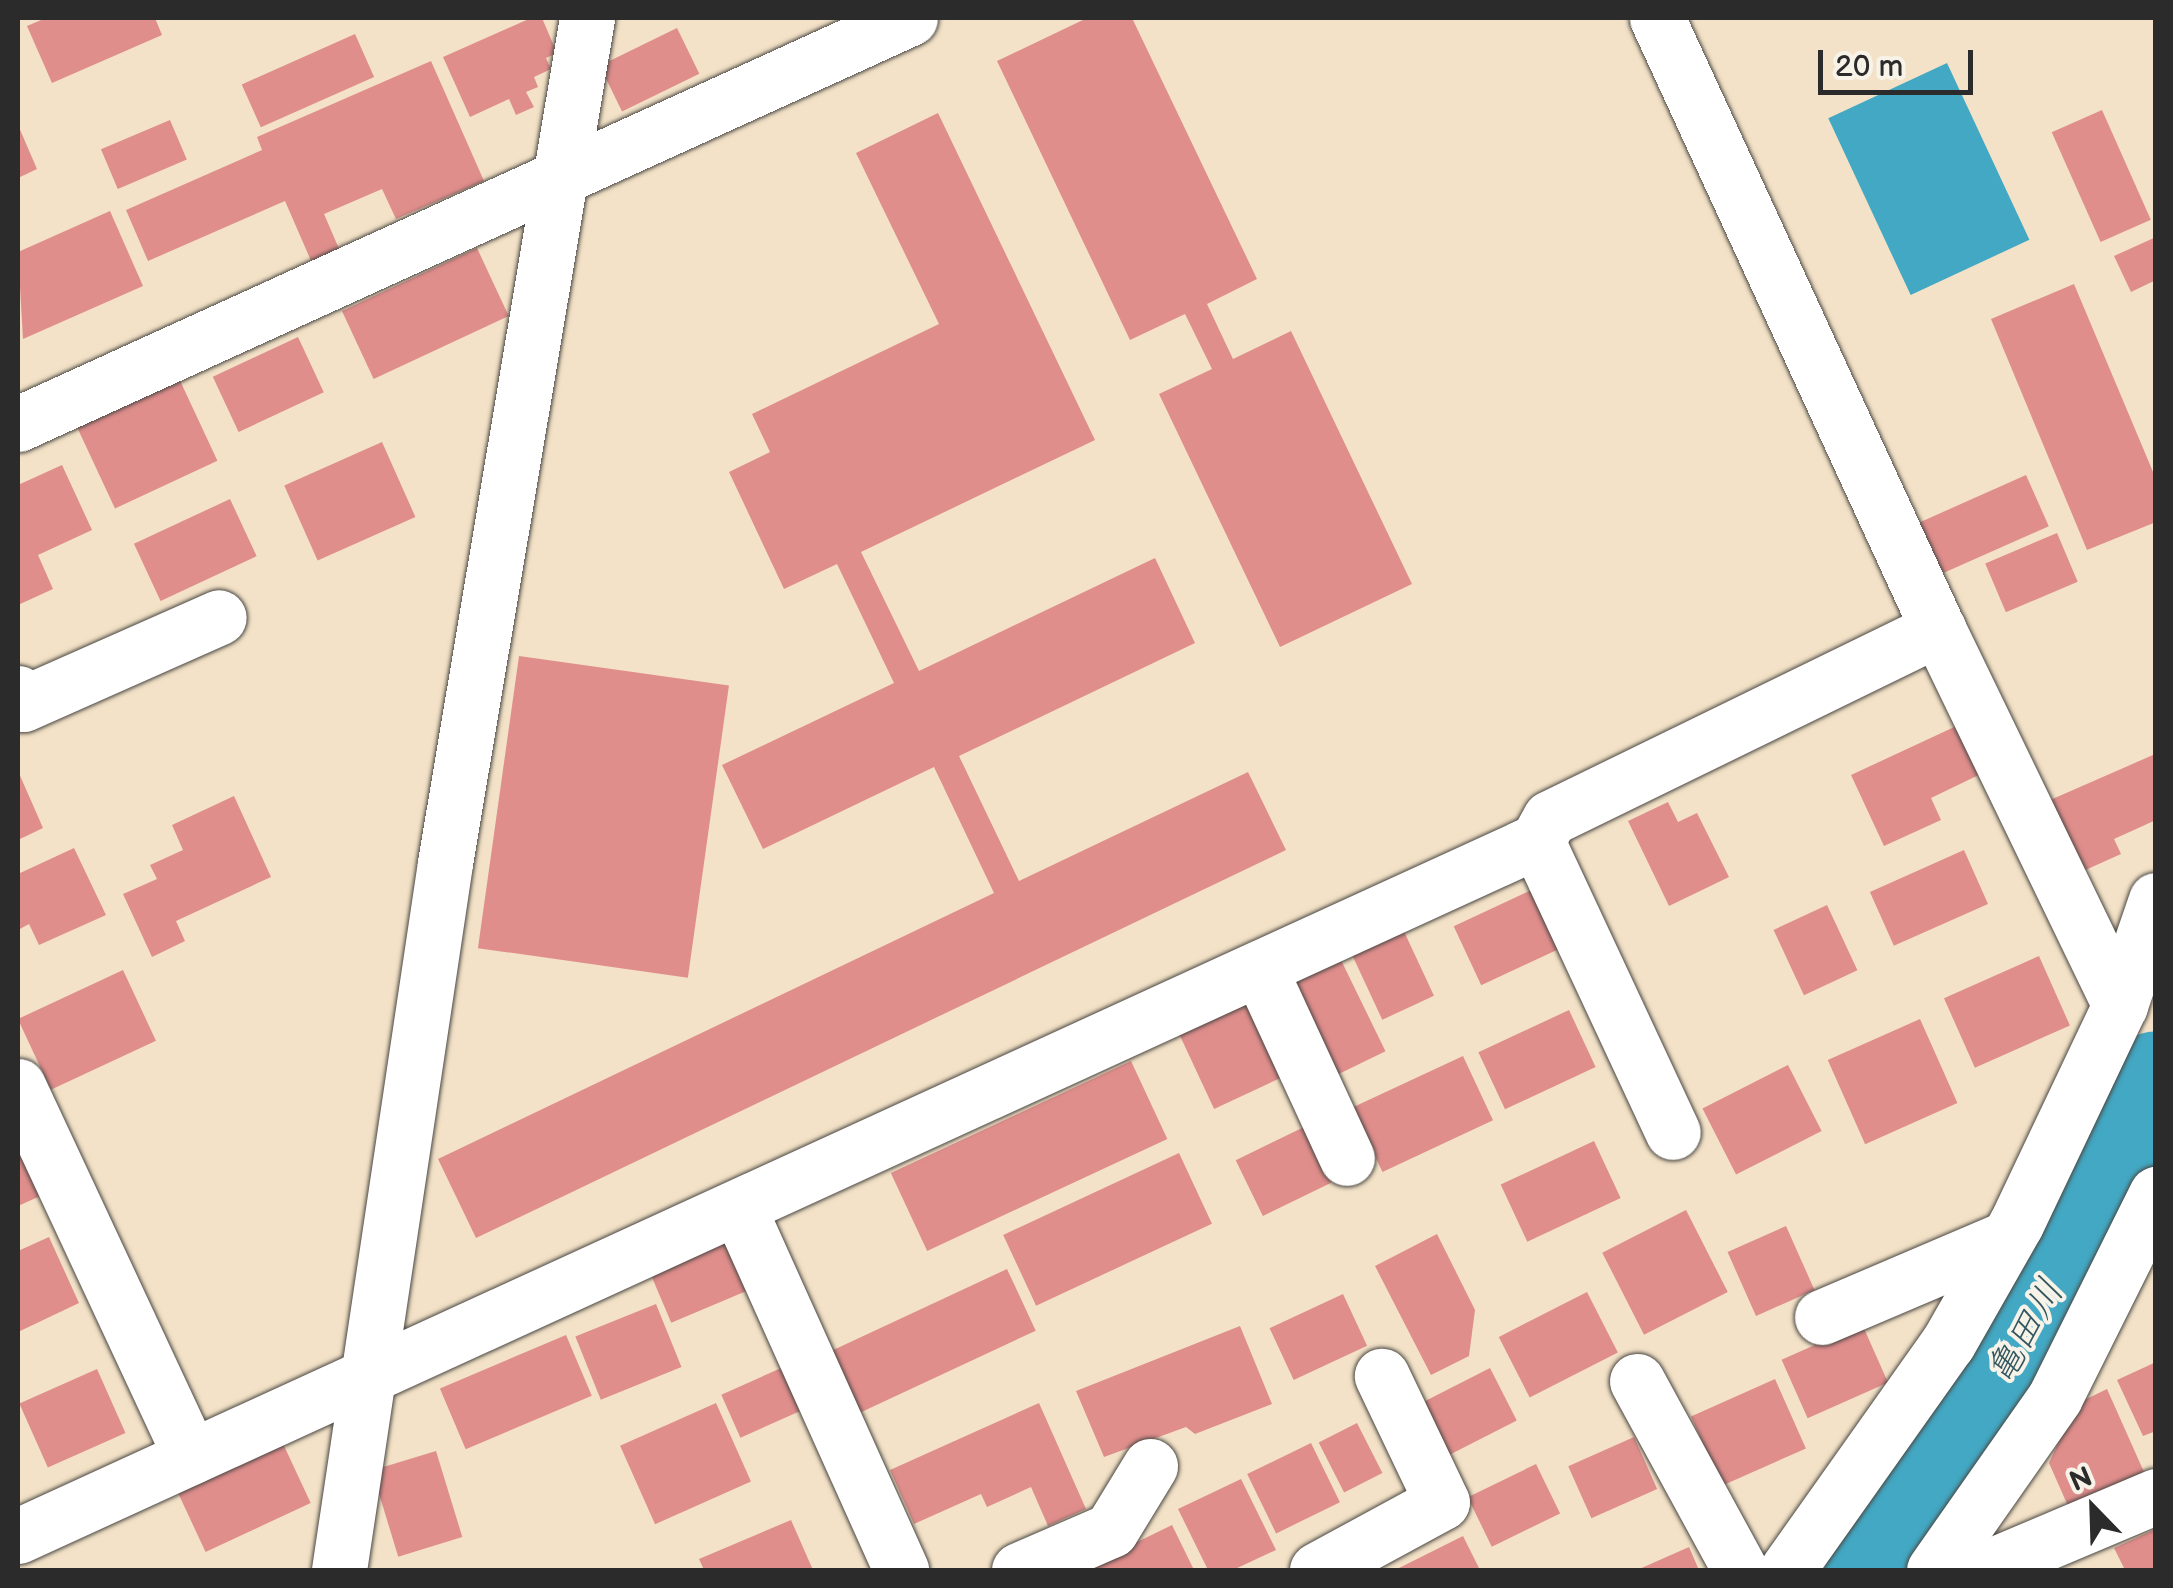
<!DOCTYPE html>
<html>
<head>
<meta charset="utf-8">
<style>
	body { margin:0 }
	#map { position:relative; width:2173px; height:1588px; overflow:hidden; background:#f3e2c7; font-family:"Balsamiq Sans","Klee One",sans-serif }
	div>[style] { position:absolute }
	.water>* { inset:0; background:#43a8c3; transform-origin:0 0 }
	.river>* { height:92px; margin:-46px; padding:0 46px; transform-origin:46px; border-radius:46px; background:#43a8c3 }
	.building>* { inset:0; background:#e08e8c; transform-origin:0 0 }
	.roads { filter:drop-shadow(0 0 2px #494642) drop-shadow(0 0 2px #494642) }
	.minor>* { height:55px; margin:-27.5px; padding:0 27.5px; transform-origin:27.5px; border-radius:27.5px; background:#fff }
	span { translate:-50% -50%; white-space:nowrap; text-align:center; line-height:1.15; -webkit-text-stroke:8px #f7f3e8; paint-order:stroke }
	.water-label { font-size:38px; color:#335760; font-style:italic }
	.frame { position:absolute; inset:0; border:20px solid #2b2b2b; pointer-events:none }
	.north { position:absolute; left:2043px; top:1458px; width:100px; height:100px; -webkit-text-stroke:8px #f7f3e8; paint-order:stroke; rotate:337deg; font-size:28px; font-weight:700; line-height:40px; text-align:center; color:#2b2b2b }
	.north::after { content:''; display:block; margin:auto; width:35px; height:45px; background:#2b2b2b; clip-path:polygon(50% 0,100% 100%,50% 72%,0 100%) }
	.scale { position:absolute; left:1818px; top:50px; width:155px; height:45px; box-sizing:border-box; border:5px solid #2b2b2b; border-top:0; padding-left:12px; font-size:30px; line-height:35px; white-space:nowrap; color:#2b2b2b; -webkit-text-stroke:8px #f7f3e8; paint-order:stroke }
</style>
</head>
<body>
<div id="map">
	<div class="water">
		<i style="left:1947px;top:63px;width:195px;height:131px;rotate:65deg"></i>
	</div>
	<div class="river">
		<i style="left:1869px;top:1570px;width:292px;rotate:-55.8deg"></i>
		<i style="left:2033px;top:1329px;width:280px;rotate:-64deg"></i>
	</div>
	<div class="building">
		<i style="clip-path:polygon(46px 18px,155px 18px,162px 35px,52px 83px,27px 26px)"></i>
		<i style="clip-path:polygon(531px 18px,542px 18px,557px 53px,546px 58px,551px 69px,534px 77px,538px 87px,526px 92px,534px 107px,516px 115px,509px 99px,470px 117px,443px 57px)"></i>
		<i style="clip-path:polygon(1087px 18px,1132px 18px,1257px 279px,1207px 304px,1233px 359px,1291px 331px,1412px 584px,1280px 647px,1159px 394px,1212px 369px,1185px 314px,1130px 340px,997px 61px)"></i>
		<i style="left:677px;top:28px;width:51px;height:86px;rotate:64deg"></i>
		<i style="left:355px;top:34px;width:47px;height:124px;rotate:66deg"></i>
		<i style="clip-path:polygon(431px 61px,484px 181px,396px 219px,382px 189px,324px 214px,343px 258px,315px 270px,285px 201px,148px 261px,126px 210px,262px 150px,257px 137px)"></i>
		<i style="left:2102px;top:110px;width:120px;height:55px;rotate:66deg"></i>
		<i style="clip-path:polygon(938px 113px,1095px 440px,861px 552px,919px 671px,1155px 558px,1195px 643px,959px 756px,1019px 881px,1248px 772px,1286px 850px,476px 1238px,438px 1159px,994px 893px,934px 767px,763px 849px,722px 765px,894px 683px,837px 564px,784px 589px,729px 472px,770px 452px,752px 414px,939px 324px,856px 153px)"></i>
		<i style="left:170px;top:120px;width:43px;height:75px;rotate:67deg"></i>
		<i style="clip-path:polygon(18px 125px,37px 169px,18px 178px)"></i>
		<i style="clip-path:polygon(110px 211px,143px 286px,23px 339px,18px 252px)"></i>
		<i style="clip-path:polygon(2156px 237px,2156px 280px,2131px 292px,2114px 256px)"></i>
		<i style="left:477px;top:248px;width:75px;height:149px;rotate:65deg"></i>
		<i style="clip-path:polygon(2074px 284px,2156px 479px,2156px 522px,2087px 550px,1991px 319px)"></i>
		<i style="left:298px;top:337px;width:61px;height:94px;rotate:65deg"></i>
		<i style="left:176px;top:372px;width:98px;height:113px;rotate:65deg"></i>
		<i style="left:382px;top:442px;width:82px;height:107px;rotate:66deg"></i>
		<i style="clip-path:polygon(62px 465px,92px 530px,38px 555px,53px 589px,18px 605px,18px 485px)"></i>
		<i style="left:2026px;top:475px;width:56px;height:121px;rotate:66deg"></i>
		<i style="left:230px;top:499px;width:63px;height:106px;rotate:65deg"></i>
		<i style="left:2057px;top:533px;width:53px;height:78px;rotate:67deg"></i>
		<i style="left:519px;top:656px;width:212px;height:295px;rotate:8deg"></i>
		<i style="clip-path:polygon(1965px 722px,1987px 771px,1931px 798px,1941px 820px,1884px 846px,1851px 775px)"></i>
		<i style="clip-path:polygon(2153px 755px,2156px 820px,2114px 839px,2121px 854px,2072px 876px,2041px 804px)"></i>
		<i style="clip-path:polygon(18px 771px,43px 828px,18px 840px)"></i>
		<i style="clip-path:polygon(234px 796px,271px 877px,176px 921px,185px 941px,152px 957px,123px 894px,157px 879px,150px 865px,183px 850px,172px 825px)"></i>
		<i style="clip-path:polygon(1668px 802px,1678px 822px,1697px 813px,1729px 877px,1669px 906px,1628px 821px)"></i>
		<i style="clip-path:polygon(74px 848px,106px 915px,39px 945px,29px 924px,18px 930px,18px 874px)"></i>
		<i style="left:1964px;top:850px;width:59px;height:103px;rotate:66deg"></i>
		<i style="left:1538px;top:887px;width:65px;height:93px;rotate:65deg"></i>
		<i style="left:1827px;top:905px;width:72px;height:59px;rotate:65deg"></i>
		<i style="left:1401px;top:925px;width:78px;height:57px;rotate:65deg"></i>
		<i style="left:1339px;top:956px;width:106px;height:64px;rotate:64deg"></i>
		<i style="left:2039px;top:956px;width:76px;height:104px;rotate:66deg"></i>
		<i style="left:123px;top:970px;width:78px;height:116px;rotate:65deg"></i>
		<i style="left:1247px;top:1002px;width:83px;height:75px;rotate:65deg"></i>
		<i style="left:1569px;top:1010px;width:63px;height:100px;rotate:65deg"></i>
		<i style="left:1920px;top:1019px;width:92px;height:101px;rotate:66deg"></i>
		<i style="left:1463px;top:1056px;width:71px;height:122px;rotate:65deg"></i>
		<i style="left:1131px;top:1061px;width:86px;height:265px;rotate:65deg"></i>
		<i style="left:1788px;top:1065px;width:74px;height:96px;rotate:63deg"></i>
		<i style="left:1304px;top:1127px;width:62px;height:76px;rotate:64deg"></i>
		<i style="left:1594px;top:1141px;width:63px;height:103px;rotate:65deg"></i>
		<i style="clip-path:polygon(18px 1145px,47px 1193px,18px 1206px)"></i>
		<i style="left:1179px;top:1153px;width:78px;height:194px;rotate:65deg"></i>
		<i style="left:1686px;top:1210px;width:92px;height:94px;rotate:63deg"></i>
		<i style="left:1786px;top:1226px;width:70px;height:64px;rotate:66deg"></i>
		<i style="clip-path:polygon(1437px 1234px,1475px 1310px,1469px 1356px,1431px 1375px,1375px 1266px)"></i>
		<i style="left:722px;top:1235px;width:61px;height:81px;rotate:67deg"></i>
		<i style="clip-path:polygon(49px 1237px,79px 1303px,18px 1332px,18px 1251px)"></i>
		<i style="left:1007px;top:1269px;width:68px;height:197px;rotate:65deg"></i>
		<i style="left:1587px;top:1292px;width:68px;height:99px;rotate:63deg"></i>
		<i style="left:1343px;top:1294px;width:57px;height:81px;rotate:65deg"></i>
		<i style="left:656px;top:1304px;width:68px;height:87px;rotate:68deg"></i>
		<i style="left:1862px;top:1324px;width:64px;height:88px;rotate:66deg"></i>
		<i style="clip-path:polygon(1240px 1326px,1272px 1404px,1195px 1434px,1186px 1427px,1104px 1457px,1076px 1391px)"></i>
		<i style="left:566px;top:1335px;width:66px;height:137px;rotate:67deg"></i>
		<i style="clip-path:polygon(2156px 1362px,2156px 1431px,2143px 1436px,2117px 1380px)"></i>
		<i style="left:788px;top:1365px;width:47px;height:73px;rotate:66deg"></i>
		<i style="left:1490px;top:1368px;width:59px;height:76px;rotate:63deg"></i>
		<i style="left:97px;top:1369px;width:70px;height:85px;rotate:66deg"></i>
		<i style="left:1775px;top:1379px;width:76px;height:92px;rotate:66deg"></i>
		<i style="clip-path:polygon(2107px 1389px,2144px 1472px,2068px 1506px,2049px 1463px,2076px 1404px)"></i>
		<i style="left:716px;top:1403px;width:86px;height:105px;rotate:66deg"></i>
		<i style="clip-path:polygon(1039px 1403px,1086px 1509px,1048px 1526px,1031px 1487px,987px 1507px,981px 1494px,914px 1524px,890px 1470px)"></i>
		<i style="left:1357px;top:1423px;width:56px;height:43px;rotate:63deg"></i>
		<i style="left:279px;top:1435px;width:75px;height:116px;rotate:65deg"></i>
		<i style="left:1634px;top:1437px;width:57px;height:72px;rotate:66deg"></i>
		<i style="left:1311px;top:1443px;width:66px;height:71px;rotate:64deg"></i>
		<i style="left:436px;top:1451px;width:90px;height:67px;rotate:73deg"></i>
		<i style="left:1536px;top:1464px;width:55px;height:76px;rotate:64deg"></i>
		<i style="clip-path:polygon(1241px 1479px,1276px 1550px,1233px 1570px,1208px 1570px,1178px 1509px)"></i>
		<i style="clip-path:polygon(791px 1520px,813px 1570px,704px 1570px,699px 1559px)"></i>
		<i style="clip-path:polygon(1172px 1525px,1194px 1570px,1080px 1570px)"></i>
		<i style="clip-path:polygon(2156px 1529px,2156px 1570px,2125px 1570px,2114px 1548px)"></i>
		<i style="clip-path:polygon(1463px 1536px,1480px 1570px,1395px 1570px)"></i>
		<i style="clip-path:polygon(1689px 1547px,1699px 1570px,1637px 1570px)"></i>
	</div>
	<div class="roads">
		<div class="minor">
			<i style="left:1657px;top:18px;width:673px;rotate:65.3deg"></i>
			<i style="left:1938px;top:629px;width:418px;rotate:64.2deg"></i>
			<i style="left:18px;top:424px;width:980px;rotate:-24.47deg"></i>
			<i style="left:18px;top:693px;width:12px;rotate:66deg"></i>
			<i style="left:23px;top:704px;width:214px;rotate:-23.9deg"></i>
			<i style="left:1537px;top:841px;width:321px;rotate:65deg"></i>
			<i style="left:1260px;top:970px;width:207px;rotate:65.2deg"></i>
			<i style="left:18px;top:1086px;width:409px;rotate:65deg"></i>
			<i style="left:739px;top:1209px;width:396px;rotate:65.8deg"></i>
			<i style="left:1822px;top:1317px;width:201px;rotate:-23.1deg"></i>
			<i style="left:1637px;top:1381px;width:215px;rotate:61.4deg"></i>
			<i style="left:18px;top:1536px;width:1670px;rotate:-24.59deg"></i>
			<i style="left:1537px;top:841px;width:26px;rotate:-61deg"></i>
			<i style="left:1550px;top:818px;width:432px;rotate:-26deg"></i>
			<i style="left:339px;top:1570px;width:715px;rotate:-81.47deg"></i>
			<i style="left:445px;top:863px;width:857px;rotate:-80.46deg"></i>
			<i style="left:1019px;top:1570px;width:100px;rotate:-23.5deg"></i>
			<i style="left:1111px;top:1530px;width:75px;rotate:-58.6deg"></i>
			<i style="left:1317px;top:1570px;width:142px;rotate:-28.5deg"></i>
			<i style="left:1442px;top:1502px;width:140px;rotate:-115.5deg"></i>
			<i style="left:1787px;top:1570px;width:278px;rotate:-54.7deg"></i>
			<i style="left:1948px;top:1343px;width:137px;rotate:-60.3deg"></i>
			<i style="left:2016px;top:1224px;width:242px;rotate:-64.6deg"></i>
			<i style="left:2120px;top:1005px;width:111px;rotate:-71.1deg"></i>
			<i style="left:1934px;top:1570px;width:211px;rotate:-55deg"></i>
			<i style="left:2055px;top:1397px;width:227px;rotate:-63.5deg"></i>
			<i style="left:1981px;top:1570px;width:190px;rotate:-22.9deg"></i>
		</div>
	</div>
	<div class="water-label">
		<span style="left:2026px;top:1332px;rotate:-60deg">亀田川</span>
	</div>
	<div class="frame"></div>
	<div class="north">N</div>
	<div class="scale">20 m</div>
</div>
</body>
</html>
